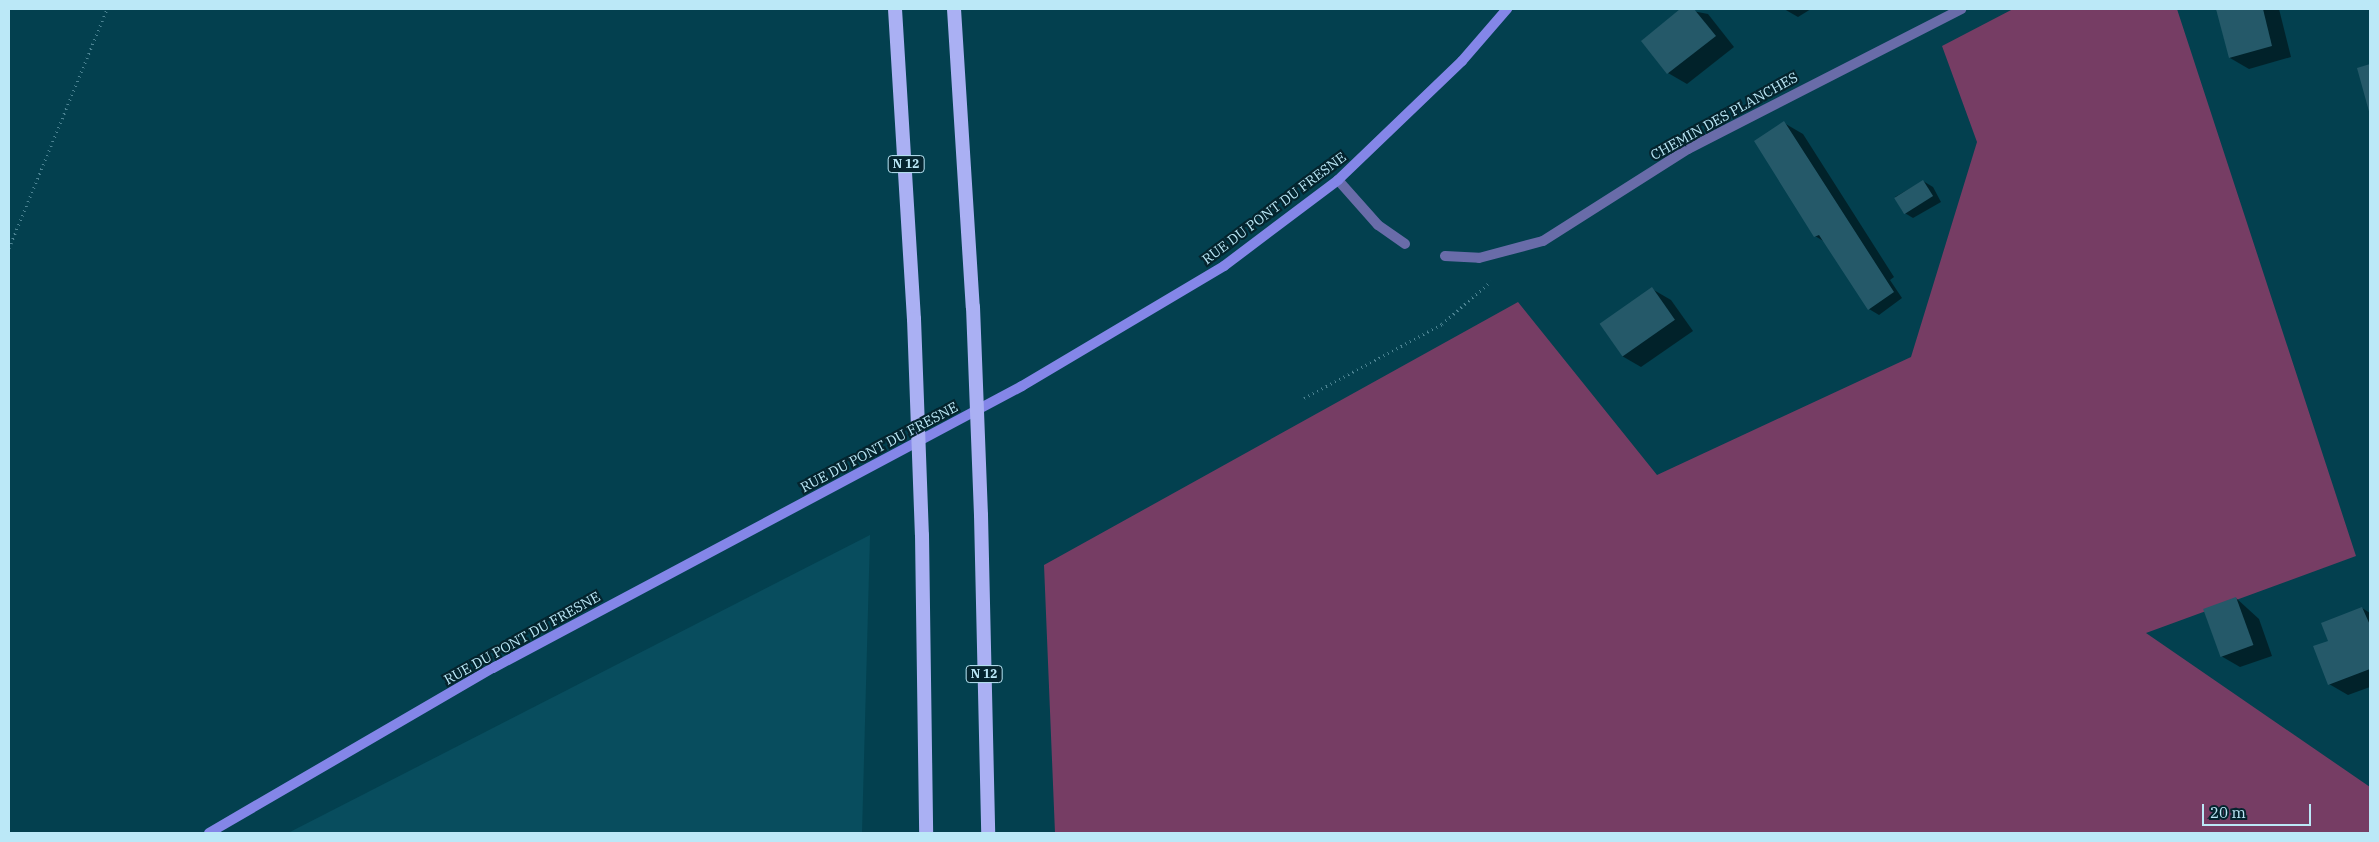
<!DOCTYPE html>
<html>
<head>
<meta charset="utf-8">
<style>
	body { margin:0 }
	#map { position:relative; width:2379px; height:842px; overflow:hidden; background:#03404f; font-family:"IBM Plex Serif",serif }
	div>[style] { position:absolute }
	.built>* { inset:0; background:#084d5e }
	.green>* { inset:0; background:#763d64 }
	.shadow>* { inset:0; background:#0007 }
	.building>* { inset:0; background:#255969; transform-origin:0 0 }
	.path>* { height:3px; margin-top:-1.5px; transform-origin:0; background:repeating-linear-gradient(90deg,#4c8392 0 1px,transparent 0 5px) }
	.service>* { height:10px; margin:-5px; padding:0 5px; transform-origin:5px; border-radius:5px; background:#696ca9 }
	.minor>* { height:10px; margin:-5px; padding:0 5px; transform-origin:5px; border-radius:5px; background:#696ca9 }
	.secondary>* { height:10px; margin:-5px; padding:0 5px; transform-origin:5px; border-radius:5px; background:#8486e8 }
	.trunk>* { height:14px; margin:-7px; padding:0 7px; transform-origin:7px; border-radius:7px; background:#aab0f3 }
	.trunk-bridge>* { height:14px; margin:-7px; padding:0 7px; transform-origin:7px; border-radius:7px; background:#aab0f3 }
	span { translate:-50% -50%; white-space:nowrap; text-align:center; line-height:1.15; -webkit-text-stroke:4.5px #04242e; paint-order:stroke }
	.shield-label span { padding:1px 4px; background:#04242e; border:1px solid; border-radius:4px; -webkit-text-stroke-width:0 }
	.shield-label { font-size:12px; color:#bbe8f7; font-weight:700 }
	.street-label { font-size:14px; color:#bbe8f7 }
	.frame { position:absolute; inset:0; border:10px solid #bbe8f7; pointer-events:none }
	.scale { position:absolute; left:2202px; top:804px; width:109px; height:22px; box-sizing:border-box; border:2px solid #bbe8f7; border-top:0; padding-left:6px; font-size:15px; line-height:18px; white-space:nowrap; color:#bbe8f7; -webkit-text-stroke:4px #04242e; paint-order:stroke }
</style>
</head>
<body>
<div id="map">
	<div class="built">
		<i style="clip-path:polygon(870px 535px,862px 833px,288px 833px)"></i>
	</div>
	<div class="green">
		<i style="clip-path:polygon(2013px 9px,2177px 9px,2356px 556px,2146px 633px,2370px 787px,2370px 833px,1055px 833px,1044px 565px,1518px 302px,1657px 475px,1911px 357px,1977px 142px,1942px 46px)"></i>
	</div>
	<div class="shadow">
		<i style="clip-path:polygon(1682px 9px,1708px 14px,1734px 47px,1687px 84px,1668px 73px,1642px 41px)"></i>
		<i style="clip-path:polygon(1784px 9px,1811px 9px,1798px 17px)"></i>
		<i style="clip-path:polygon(2218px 9px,2279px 9px,2291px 57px,2249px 69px,2230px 58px)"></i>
		<i style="clip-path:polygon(1784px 123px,1803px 134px,1894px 277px,1890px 280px,1902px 298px,1879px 315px,1869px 309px,1825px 242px,1815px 236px)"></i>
		<i style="clip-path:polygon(1923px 181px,1933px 187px,1941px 202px,1913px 218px,1903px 212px,1895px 197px)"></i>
		<i style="clip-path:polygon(1652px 289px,1671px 300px,1693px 331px,1641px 367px,1622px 356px)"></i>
		<i style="clip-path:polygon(2236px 598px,2259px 619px,2272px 656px,2240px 667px,2221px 656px)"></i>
		<i style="clip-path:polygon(2362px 608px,2370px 613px,2370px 687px,2348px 695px,2329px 684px,2330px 641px)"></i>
	</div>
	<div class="building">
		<i style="clip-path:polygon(1680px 9px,1694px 9px,1716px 36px,1667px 74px,1641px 41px)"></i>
		<i style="clip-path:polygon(2216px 9px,2263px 9px,2272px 46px,2229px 58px)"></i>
		<i style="clip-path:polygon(2370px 64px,2370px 115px,2357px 68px)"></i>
		<i style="clip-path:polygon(1784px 121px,1894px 292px,1868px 310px,1819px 235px,1814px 237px,1754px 141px)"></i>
		<i style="left:1923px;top:180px;width:19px;height:34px;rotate:58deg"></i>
		<i style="left:1652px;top:287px;width:40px;height:64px;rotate:55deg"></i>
		<i style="left:2236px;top:597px;width:51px;height:35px;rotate:70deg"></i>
		<i style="clip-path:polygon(2362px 607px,2370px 625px,2370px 669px,2328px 685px,2313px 646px,2328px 641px,2321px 623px)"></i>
	</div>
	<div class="path">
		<i style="left:9px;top:248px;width:258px;rotate:-67.7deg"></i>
		<i style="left:1304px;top:398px;width:157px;rotate:-28.2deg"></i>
		<i style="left:1442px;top:324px;width:65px;rotate:-41.3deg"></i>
	</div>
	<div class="service">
		<i style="left:1338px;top:180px;width:60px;rotate:48.4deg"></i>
		<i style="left:1378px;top:225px;width:33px;rotate:35deg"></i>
	</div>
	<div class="minor">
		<i style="left:1445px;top:256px;width:34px;rotate:3deg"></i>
		<i style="left:1479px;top:258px;width:66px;rotate:-14.9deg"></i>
		<i style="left:1543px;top:241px;width:172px;rotate:-32.4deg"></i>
		<i style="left:1688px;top:149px;width:307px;rotate:-27.1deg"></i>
	</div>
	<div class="secondary">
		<i style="left:209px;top:833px;width:328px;rotate:-30.2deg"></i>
		<i style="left:493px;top:668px;width:599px;rotate:-28.06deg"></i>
		<i style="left:1022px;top:386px;width:235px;rotate:-30.7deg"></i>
		<i style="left:1224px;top:266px;width:143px;rotate:-37deg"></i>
		<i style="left:1338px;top:180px;width:172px;rotate:-43.8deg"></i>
		<i style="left:1462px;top:61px;width:69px;rotate:-49.1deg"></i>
	</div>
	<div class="trunk">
		<i style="left:895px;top:9px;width:311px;rotate:86.5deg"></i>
		<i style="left:954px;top:9px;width:299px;rotate:86.4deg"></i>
		<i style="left:981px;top:515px;width:318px;rotate:88.7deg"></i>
		<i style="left:922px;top:535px;width:298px;rotate:89.2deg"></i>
	</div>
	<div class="trunk-bridge">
		<i style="left:973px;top:307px;width:208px;rotate:87.8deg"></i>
		<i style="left:914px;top:319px;width:216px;rotate:87.9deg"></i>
	</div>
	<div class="shield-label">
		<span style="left:906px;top:164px">N 12</span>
		<span style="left:984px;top:674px">N 12</span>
	</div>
	<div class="street-label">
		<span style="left:1724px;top:116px;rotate:-29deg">CHEMIN DES PLANCHES</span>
		<span style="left:1274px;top:208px;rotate:-37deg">RUE DU PONT DU FRESNE</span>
		<span style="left:879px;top:447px;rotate:-28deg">RUE DU PONT DU FRESNE</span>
		<span style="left:522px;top:638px;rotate:-29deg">RUE DU PONT DU FRESNE</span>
	</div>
	<div class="frame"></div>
	<div class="scale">20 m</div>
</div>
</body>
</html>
